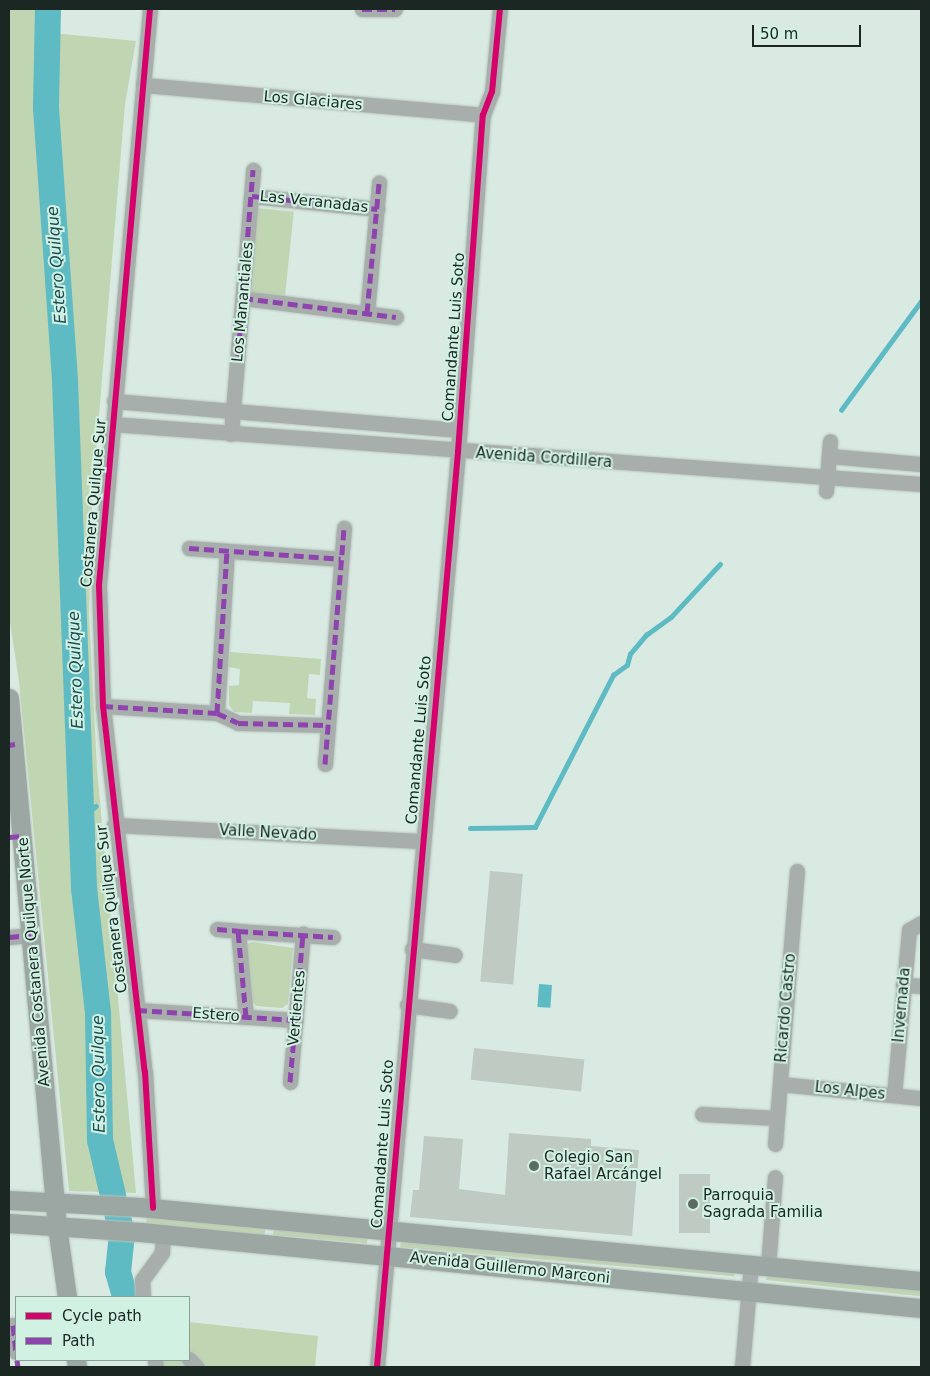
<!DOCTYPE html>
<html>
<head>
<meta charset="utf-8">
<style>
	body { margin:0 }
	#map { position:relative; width:930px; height:1376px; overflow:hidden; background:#d8eae2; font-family:"DejaVu Sans",sans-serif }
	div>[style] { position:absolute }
	.green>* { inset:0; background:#c0d5b2; transform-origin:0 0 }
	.water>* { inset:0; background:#5ebac3; transform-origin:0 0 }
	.stream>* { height:4.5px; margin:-2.25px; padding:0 2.25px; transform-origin:2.25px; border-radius:2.25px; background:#5ebac3 }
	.river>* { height:26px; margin:-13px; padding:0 13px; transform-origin:13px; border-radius:13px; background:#5ebac3 }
	.building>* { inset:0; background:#becac2; transform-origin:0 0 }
	.roads { filter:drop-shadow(0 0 1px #b8c5bf) drop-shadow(0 0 1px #b8c5bf) }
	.minor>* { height:15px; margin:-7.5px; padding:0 7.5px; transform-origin:7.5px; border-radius:7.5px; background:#a8aeac }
	.major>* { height:19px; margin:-9.5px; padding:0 9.5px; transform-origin:9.5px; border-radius:9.5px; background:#9ca7a4 }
	.quiet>* { height:5px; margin-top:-2.5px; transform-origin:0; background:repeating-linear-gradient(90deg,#8e44ad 0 10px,transparent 0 15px) }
	.cycleway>* { height:6px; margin:-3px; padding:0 3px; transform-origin:3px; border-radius:3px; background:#d6006c }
	.dots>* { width:14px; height:14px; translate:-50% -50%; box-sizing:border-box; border:2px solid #d1f1e3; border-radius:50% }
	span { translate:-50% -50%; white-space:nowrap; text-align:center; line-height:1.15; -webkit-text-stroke:4px #d1f1e3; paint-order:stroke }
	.street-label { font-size:15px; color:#1b2722 }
	.poi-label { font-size:15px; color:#1b2722 }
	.left { translate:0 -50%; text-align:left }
	.water-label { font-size:16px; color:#1a4c53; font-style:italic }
	.frame { position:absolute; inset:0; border:10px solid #1b2722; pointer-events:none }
	.legend { position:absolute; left:15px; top:1296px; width:175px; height:65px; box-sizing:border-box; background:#d1f1e3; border:1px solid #88a096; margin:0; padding:6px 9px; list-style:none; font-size:15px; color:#1b2722 }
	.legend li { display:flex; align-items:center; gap:10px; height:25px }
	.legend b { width:25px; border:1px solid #88a096 }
	.scale { position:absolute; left:752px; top:25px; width:109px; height:22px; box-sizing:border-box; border:2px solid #1b2722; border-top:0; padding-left:6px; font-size:15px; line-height:18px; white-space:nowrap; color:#1b2722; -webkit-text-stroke:4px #d1f1e3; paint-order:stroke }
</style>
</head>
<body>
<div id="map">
	<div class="green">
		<i style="clip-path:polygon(9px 9px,43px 9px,41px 32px,136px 41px,125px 104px,92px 499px,89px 615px,97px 769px,136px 1193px,69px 1191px,19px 681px,9px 616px)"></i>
		<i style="left:257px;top:208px;width:37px;height:86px;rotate:6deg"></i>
		<i style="clip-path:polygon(230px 652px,321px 659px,320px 675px,309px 674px,307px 698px,316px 699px,315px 715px,289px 714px,290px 703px,253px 701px,252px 713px,234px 712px,229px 705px,229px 686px,239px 685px,240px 669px,228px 667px)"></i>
		<i style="clip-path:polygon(252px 942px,293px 948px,288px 1004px,282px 1008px,256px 1006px,251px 999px,246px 945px)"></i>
		<i style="left:147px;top:1215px;width:119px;height:10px;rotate:5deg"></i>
		<i style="left:274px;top:1227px;width:94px;height:8px;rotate:5deg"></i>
		<i style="left:401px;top:1238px;width:335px;height:9px;rotate:5deg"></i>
		<i style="left:767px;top:1272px;width:155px;height:8px;rotate:6deg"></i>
		<i style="clip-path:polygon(189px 1322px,318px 1336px,315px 1367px,161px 1367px,161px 1360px,189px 1360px)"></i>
	</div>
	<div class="water">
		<i style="left:539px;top:984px;width:13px;height:23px;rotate:4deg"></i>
		<i style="clip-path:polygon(111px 1234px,133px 1237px,125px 1263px,125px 1279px,133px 1297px,114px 1294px,112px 1269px,116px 1244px)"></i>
	</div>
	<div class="stream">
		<i style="left:841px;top:410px;width:135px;rotate:-53.7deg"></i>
		<i style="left:82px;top:818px;width:18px;rotate:-41deg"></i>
		<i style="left:470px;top:828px;width:65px;rotate:-0.9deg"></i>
		<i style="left:535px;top:827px;width:171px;rotate:-62.8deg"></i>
		<i style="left:613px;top:675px;width:17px;rotate:-36deg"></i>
		<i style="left:627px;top:665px;width:11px;rotate:-75deg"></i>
		<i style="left:630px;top:654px;width:25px;rotate:-50deg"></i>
		<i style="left:646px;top:635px;width:31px;rotate:-36deg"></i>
		<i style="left:671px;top:617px;width:72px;rotate:-47.2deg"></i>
	</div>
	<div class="river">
		<i style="left:48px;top:9px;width:99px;rotate:91.2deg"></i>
		<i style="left:46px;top:108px;width:274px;rotate:86deg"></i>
		<i style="left:65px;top:381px;width:507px;rotate:87.85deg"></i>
		<i style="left:84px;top:888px;width:126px;rotate:83.6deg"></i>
		<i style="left:98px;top:1013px;width:127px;rotate:89.1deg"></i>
		<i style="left:100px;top:1140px;width:97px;rotate:76.8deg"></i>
		<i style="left:122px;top:1234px;width:38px;rotate:96deg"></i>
		<i style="left:118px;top:1272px;width:26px;rotate:74deg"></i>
	</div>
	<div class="building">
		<i style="left:490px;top:871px;width:33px;height:111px;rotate:5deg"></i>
		<i style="left:474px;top:1048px;width:111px;height:32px;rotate:6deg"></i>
		<i style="clip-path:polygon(509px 1133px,591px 1139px,591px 1146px,639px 1150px,632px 1236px,410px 1217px,413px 1190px,419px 1190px,424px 1136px,463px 1139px,459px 1189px,505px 1195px)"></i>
		<i style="left:679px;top:1174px;width:31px;height:59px"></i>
	</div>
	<div class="roads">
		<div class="minor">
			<i style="left:150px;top:9px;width:578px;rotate:95.06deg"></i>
			<i style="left:99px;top:585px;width:121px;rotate:88.1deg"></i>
			<i style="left:103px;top:706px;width:368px;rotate:83.5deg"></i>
			<i style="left:145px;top:1072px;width:136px;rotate:86.6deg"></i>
			<i style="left:362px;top:9px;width:33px"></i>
			<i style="left:143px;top:85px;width:341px;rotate:5deg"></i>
			<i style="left:252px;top:196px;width:126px;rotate:5.9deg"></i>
			<i style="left:243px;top:298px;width:154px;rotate:7.1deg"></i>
			<i style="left:367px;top:313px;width:131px;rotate:-84.7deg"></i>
			<i style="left:114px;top:401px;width:346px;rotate:4.8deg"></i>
			<i style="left:112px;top:424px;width:811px;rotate:4.24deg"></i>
			<i style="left:231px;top:434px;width:265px;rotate:-85.2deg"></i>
			<i style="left:829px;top:456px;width:92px;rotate:5deg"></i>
			<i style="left:826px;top:491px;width:50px;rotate:-85.4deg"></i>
			<i style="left:189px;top:548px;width:152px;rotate:4.1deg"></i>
			<i style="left:103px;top:706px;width:114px;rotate:3.5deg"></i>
			<i style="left:217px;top:713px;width:162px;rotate:-86.5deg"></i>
			<i style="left:217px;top:713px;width:23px;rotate:25deg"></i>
			<i style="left:238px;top:723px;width:90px;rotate:1.3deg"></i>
			<i style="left:325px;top:764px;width:237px;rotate:-85.4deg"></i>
			<i style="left:114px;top:825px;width:308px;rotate:3deg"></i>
			<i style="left:217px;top:929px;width:21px;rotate:5deg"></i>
			<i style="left:9px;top:937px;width:22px;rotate:-5deg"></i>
			<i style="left:412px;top:949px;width:43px;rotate:7.9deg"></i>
			<i style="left:903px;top:985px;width:18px;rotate:3deg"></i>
			<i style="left:407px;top:1005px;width:43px;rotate:7.9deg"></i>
			<i style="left:137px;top:1010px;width:159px;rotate:3.6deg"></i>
			<i style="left:246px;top:1017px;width:86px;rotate:-95.3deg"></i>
			<i style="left:238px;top:931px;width:95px;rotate:3.6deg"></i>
			<i style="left:290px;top:1082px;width:149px;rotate:-85deg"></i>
			<i style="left:780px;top:1084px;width:142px;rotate:5.7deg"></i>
			<i style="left:894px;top:1095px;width:166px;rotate:-84.8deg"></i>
			<i style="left:909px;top:930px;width:14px;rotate:-30deg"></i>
			<i style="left:702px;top:1114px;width:75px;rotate:3.1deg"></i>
			<i style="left:775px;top:1144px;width:274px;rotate:-85.4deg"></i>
			<i style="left:768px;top:1266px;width:89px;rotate:-85.5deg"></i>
			<i style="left:143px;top:1297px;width:17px;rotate:-93deg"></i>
			<i style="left:142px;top:1280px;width:34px;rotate:-54deg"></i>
			<i style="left:162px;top:1252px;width:18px;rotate:-87deg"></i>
			<i style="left:13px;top:1325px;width:27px;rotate:84deg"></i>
			<i style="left:189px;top:1359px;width:11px;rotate:45deg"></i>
			<i style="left:155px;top:1360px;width:7px;rotate:82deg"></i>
			<i style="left:377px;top:1367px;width:919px;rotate:-84.94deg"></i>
			<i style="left:458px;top:452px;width:338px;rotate:-85.8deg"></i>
			<i style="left:483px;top:115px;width:25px;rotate:-69deg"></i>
			<i style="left:492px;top:92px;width:83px;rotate:-84.5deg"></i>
			<i style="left:742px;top:1367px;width:102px;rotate:-85deg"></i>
		</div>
		<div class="major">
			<i style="left:9px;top:698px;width:530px;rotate:84.81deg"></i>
			<i style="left:57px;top:1226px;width:72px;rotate:82deg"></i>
			<i style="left:9px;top:1200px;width:131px;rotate:3.1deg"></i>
			<i style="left:140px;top:1207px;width:784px;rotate:5.41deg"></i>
			<i style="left:9px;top:1223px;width:132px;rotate:3.9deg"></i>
			<i style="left:141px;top:1232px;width:784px;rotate:5.57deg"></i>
			<i style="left:76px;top:1360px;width:7px;rotate:82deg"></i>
		</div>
	</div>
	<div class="quiet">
		<i style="left:362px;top:9px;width:33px"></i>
		<i style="left:252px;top:196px;width:126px;rotate:5.9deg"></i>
		<i style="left:243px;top:298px;width:154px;rotate:7.1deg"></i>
		<i style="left:367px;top:313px;width:131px;rotate:-84.7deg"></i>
		<i style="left:238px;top:356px;width:187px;rotate:-85.4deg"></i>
		<i style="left:189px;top:548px;width:152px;rotate:4.1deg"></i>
		<i style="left:103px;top:706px;width:114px;rotate:3.5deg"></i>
		<i style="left:217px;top:713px;width:162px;rotate:-86.5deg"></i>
		<i style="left:217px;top:713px;width:23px;rotate:25deg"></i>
		<i style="left:238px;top:723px;width:90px;rotate:1.3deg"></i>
		<i style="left:9px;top:745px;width:6px;rotate:-9deg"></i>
		<i style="left:325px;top:764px;width:237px;rotate:-85.4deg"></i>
		<i style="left:9px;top:837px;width:14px;rotate:-4deg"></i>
		<i style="left:217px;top:929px;width:21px;rotate:5deg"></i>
		<i style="left:9px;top:937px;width:22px;rotate:-5deg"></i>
		<i style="left:137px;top:1010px;width:159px;rotate:3.6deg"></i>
		<i style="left:246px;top:1017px;width:86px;rotate:-95.3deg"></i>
		<i style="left:238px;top:931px;width:95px;rotate:3.6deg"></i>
		<i style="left:290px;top:1082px;width:149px;rotate:-85deg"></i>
		<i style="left:13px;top:1325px;width:27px;rotate:84deg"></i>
		<i style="left:17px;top:1360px;width:7px;rotate:82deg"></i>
	</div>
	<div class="cycleway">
		<i style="left:150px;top:9px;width:578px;rotate:95.06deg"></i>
		<i style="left:99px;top:585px;width:121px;rotate:88.1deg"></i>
		<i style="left:103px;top:706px;width:368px;rotate:83.5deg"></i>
		<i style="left:145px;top:1072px;width:136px;rotate:86.6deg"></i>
		<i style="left:377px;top:1367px;width:919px;rotate:-84.94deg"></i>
		<i style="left:458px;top:452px;width:338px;rotate:-85.8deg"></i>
		<i style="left:483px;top:115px;width:25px;rotate:-69deg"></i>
		<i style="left:492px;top:92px;width:83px;rotate:-84.5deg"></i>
	</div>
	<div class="dots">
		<i style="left:534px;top:1166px;background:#5d6b65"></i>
		<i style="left:693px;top:1204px;background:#5d6b65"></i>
	</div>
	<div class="street-label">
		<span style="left:313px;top:101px;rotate:5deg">Los Glaciares</span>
		<span style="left:314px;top:202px;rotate:6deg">Las Veranadas</span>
		<span style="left:243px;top:302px;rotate:-85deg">Los Manantiales</span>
		<span style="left:454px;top:337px;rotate:-86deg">Comandante Luis Soto</span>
		<span style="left:544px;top:458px;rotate:4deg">Avenida Cordillera</span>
		<span style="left:94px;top:503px;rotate:-85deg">Costanera Quilque Sur</span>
		<span style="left:419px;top:740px;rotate:-85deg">Comandante Luis Soto</span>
		<span style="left:268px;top:833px;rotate:3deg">Valle Nevado</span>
		<span style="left:112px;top:909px;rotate:-97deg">Costanera Quilque Sur</span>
		<span style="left:34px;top:962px;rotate:-95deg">Avenida Costanera Quilque Norte</span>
		<span style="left:902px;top:1005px;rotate:-85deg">Invernada</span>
		<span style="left:297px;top:1008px;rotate:-85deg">Vertientes</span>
		<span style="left:786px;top:1008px;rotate:-85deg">Ricardo Castro</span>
		<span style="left:216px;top:1015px;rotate:4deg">Estero</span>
		<span style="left:850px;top:1091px;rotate:6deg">Los Alpes</span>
		<span style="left:383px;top:1144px;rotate:-86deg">Comandante Luis Soto</span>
		<span style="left:510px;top:1268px;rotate:6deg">Avenida Guillermo Marconi</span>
	</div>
	<div class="poi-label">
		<span class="left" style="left:544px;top:1166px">Colegio San<br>Rafael Arcángel</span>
		<span class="left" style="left:703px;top:1204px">Parroquia<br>Sagrada Familia</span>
	</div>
	<div class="water-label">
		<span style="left:57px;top:265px;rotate:-94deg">Estero Quilque</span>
		<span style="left:76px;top:670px;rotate:-92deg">Estero Quilque</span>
		<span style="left:99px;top:1074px;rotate:-91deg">Estero Quilque</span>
	</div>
	<div class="frame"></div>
	<ul class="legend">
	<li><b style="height:6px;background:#d6006c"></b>Cycle path</li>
	<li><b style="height:6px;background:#8e44ad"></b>Path</li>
	</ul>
	<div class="scale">50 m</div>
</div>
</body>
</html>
